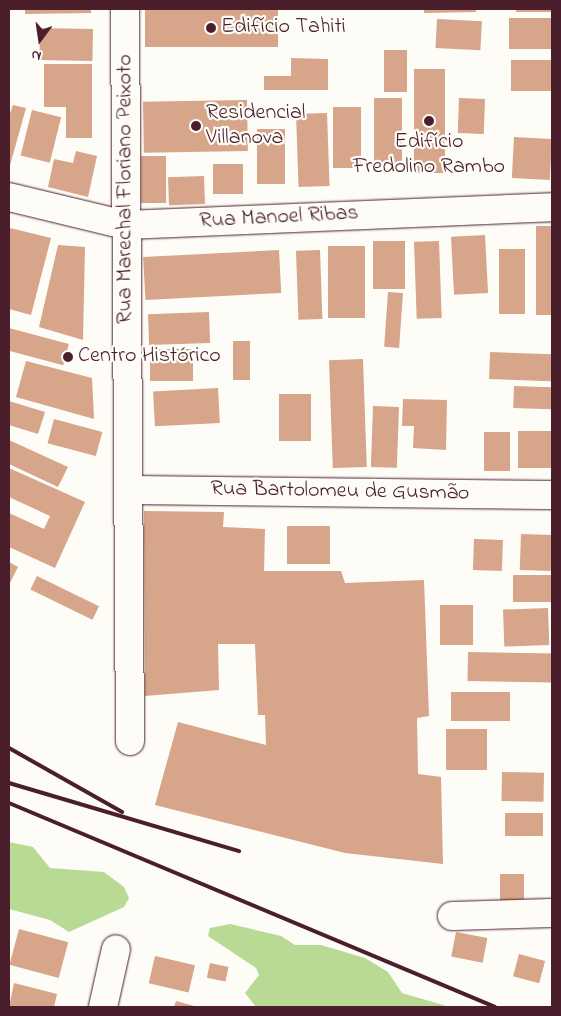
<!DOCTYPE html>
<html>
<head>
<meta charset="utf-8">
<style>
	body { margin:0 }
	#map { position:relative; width:561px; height:1016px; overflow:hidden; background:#fdfcf7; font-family:"Indie Flower",sans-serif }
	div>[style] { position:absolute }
	.green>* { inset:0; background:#b9da94 }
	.building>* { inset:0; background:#d6a58a; transform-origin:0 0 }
	.roads { filter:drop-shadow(0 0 1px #4a1f2b) drop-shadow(0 0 1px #4a1f2b) }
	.minor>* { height:28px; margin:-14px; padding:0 14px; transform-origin:14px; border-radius:14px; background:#fdfcf7 }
	.rail>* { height:4px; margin:-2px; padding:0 2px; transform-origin:2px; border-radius:2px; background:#4a1f2b }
	.dots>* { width:14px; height:14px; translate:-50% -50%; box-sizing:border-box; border:2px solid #fdfcf7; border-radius:50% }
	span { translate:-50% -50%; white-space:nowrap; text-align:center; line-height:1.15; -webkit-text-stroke:4.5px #fdfcf7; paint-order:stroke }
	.poi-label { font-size:22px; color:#4a1f2b }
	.left { translate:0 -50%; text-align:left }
	.street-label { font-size:22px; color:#4a1f2b }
	.frame { position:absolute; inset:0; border:10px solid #4a1f2b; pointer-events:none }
	.north { position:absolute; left:15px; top:15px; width:50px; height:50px; -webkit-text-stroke:4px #fdfcf7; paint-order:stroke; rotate:194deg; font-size:14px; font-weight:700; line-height:20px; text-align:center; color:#4a1f2b }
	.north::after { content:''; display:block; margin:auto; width:18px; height:22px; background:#4a1f2b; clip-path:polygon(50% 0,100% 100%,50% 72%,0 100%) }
</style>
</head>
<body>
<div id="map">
	<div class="green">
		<i style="clip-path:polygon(9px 842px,33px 847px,50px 868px,104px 872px,124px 887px,129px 898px,124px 907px,69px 932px,50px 920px,9px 909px)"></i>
		<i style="clip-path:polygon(230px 924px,281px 936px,295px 945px,321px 945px,365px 958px,388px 972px,402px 993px,450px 1007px,256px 1007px,245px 993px,259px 975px,256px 968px,208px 936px,210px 928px)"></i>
	</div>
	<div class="building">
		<i style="clip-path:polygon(25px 9px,91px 9px,91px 13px,25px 14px)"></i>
		<i style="left:145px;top:9px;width:133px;height:38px"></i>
		<i style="clip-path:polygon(424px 9px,476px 9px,476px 12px,424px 13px)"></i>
		<i style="left:516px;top:9px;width:36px;height:3px"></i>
		<i style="left:509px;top:18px;width:42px;height:31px"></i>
		<i style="left:437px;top:19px;width:45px;height:29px;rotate:3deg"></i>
		<i style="left:40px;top:28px;width:53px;height:32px;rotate:1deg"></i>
		<i style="left:384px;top:50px;width:23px;height:42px"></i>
		<i style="clip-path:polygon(291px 58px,328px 59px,328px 90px,264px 90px,264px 76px,291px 76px)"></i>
		<i style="left:511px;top:60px;width:41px;height:31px"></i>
		<i style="clip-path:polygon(44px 64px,92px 64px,92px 138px,66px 138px,66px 107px,44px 107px)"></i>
		<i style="left:414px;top:69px;width:31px;height:104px"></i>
		<i style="left:374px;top:98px;width:28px;height:67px"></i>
		<i style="left:459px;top:98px;width:26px;height:35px;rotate:2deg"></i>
		<i style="left:247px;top:100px;width:51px;height:104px;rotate:89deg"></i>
		<i style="clip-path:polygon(13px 105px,26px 108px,9px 169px,9px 116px)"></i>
		<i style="left:333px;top:107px;width:28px;height:61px"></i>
		<i style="left:32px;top:110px;width:30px;height:47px;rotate:14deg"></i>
		<i style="left:327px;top:113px;width:73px;height:31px;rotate:88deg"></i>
		<i style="left:257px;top:129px;width:28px;height:55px"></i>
		<i style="left:514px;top:137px;width:38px;height:41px;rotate:3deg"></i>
		<i style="clip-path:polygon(76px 151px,97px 156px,88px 197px,48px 187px,54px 159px,73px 163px)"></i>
		<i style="left:141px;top:156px;width:25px;height:47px"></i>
		<i style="left:213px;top:164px;width:30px;height:30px"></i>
		<i style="left:204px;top:176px;width:28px;height:36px;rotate:88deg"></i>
		<i style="left:536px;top:226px;width:16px;height:89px"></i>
		<i style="clip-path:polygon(10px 228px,51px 238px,31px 315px,9px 309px)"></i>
		<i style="left:485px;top:235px;width:58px;height:34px;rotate:87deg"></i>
		<i style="left:373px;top:241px;width:32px;height:48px"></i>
		<i style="left:439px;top:241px;width:77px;height:25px;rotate:88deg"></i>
		<i style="clip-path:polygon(58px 245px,85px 247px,83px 340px,39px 327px)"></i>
		<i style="left:365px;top:246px;width:72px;height:37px;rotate:90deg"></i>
		<i style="left:499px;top:249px;width:26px;height:65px"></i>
		<i style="left:279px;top:250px;width:43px;height:136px;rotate:87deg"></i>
		<i style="left:320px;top:250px;width:69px;height:24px;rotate:88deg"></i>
		<i style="left:388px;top:292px;width:15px;height:55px;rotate:4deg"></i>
		<i style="left:209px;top:312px;width:31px;height:61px;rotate:88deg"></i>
		<i style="left:9px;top:328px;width:62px;height:22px;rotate:15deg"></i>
		<i style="left:233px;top:341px;width:17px;height:39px"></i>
		<i style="left:150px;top:349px;width:43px;height:32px"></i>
		<i style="left:490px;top:352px;width:62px;height:27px;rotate:2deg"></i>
		<i style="left:363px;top:359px;width:108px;height:34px;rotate:88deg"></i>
		<i style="clip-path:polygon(26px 361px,92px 378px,94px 419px,16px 397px)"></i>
		<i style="left:514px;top:386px;width:38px;height:22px;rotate:2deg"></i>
		<i style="left:218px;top:388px;width:35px;height:65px;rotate:87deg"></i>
		<i style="left:279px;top:394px;width:32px;height:47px"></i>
		<i style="clip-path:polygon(403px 399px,447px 400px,446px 450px,413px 448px,414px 426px,402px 426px)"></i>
		<i style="clip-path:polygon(9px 401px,45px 412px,38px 434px,9px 425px)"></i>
		<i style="left:373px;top:406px;width:26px;height:61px;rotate:2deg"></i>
		<i style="left:54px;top:419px;width:50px;height:25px;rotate:15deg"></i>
		<i style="left:518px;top:431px;width:34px;height:37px"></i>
		<i style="left:484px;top:432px;width:26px;height:39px"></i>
		<i style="clip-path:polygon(9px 440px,68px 467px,58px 487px,9px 464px)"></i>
		<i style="clip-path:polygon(9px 468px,85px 502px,55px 568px,9px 547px,9px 513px,44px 529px,50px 516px,9px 497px)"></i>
		<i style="clip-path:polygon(144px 511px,224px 512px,223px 527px,265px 529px,264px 571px,341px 571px,345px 583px,424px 580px,429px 716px,417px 718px,418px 774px,441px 777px,443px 864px,345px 853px,155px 805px,178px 722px,266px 745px,265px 715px,258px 715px,255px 644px,218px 644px,219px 690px,145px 696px)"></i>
		<i style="left:287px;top:526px;width:43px;height:38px"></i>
		<i style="left:521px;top:534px;width:31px;height:36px;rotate:2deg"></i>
		<i style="left:474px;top:539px;width:29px;height:31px;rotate:2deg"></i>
		<i style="clip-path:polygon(9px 562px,18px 567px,10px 583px,9px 582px)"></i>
		<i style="left:513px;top:575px;width:39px;height:27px"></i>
		<i style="left:37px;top:576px;width:69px;height:15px;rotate:26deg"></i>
		<i style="left:440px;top:605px;width:33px;height:40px"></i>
		<i style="left:548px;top:608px;width:37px;height:45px;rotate:88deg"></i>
		<i style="left:468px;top:652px;width:84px;height:29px;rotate:1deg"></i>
		<i style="left:510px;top:692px;width:29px;height:59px;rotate:90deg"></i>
		<i style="left:446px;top:729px;width:41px;height:41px"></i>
		<i style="left:502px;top:772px;width:42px;height:29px;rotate:1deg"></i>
		<i style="left:505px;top:813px;width:38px;height:23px"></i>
		<i style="left:500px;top:874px;width:24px;height:26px"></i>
		<i style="left:19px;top:929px;width:51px;height:37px;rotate:15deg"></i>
		<i style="left:456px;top:932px;width:32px;height:25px;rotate:11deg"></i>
		<i style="left:519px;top:954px;width:27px;height:23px;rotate:15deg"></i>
		<i style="left:155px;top:956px;width:41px;height:28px;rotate:13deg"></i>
		<i style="left:210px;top:963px;width:19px;height:15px;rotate:12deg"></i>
		<i style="clip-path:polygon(14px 983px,57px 994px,54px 1007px,9px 1007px)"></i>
		<i style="clip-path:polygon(176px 1001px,198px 1007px,174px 1007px)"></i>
	</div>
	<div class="roads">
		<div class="minor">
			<i style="left:125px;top:9px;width:732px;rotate:89.61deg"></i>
			<i style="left:9px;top:197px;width:120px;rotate:13.5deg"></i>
			<i style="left:126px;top:225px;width:426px;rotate:-2.4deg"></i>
			<i style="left:128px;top:490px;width:424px;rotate:0.7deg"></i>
			<i style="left:452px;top:916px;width:100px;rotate:-1.7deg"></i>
			<i style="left:103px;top:1007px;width:59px;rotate:-77.4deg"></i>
		</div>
	</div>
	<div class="rail">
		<i style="left:9px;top:748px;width:130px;rotate:29.5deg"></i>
		<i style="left:9px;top:783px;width:240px;rotate:16.5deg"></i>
		<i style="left:9px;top:803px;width:527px;rotate:22.77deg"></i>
	</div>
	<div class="dots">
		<i style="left:211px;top:28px;background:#4a1f2b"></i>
		<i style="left:429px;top:121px;background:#4a1f2b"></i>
		<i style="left:196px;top:126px;background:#4a1f2b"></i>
		<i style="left:68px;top:357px;background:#4a1f2b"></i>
	</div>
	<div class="poi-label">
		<span class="left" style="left:221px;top:28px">Edifício Tahiti</span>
		<span class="left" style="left:206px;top:126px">Residencial<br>Villanova</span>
		<span style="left:429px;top:155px">Edifício<br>Fredolino Rambo</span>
		<span class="left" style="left:78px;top:357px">Centro Histórico</span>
	</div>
	<div class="street-label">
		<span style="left:126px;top:189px;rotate:-90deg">Rua Marechal Floriano Peixoto</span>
		<span style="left:279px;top:218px;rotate:-3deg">Rua Manoel Ribas</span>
		<span style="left:340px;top:492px;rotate:1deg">Rua Bartolomeu de Gusmão</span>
	</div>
	<div class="frame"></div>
	<div class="north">N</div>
</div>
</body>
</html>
